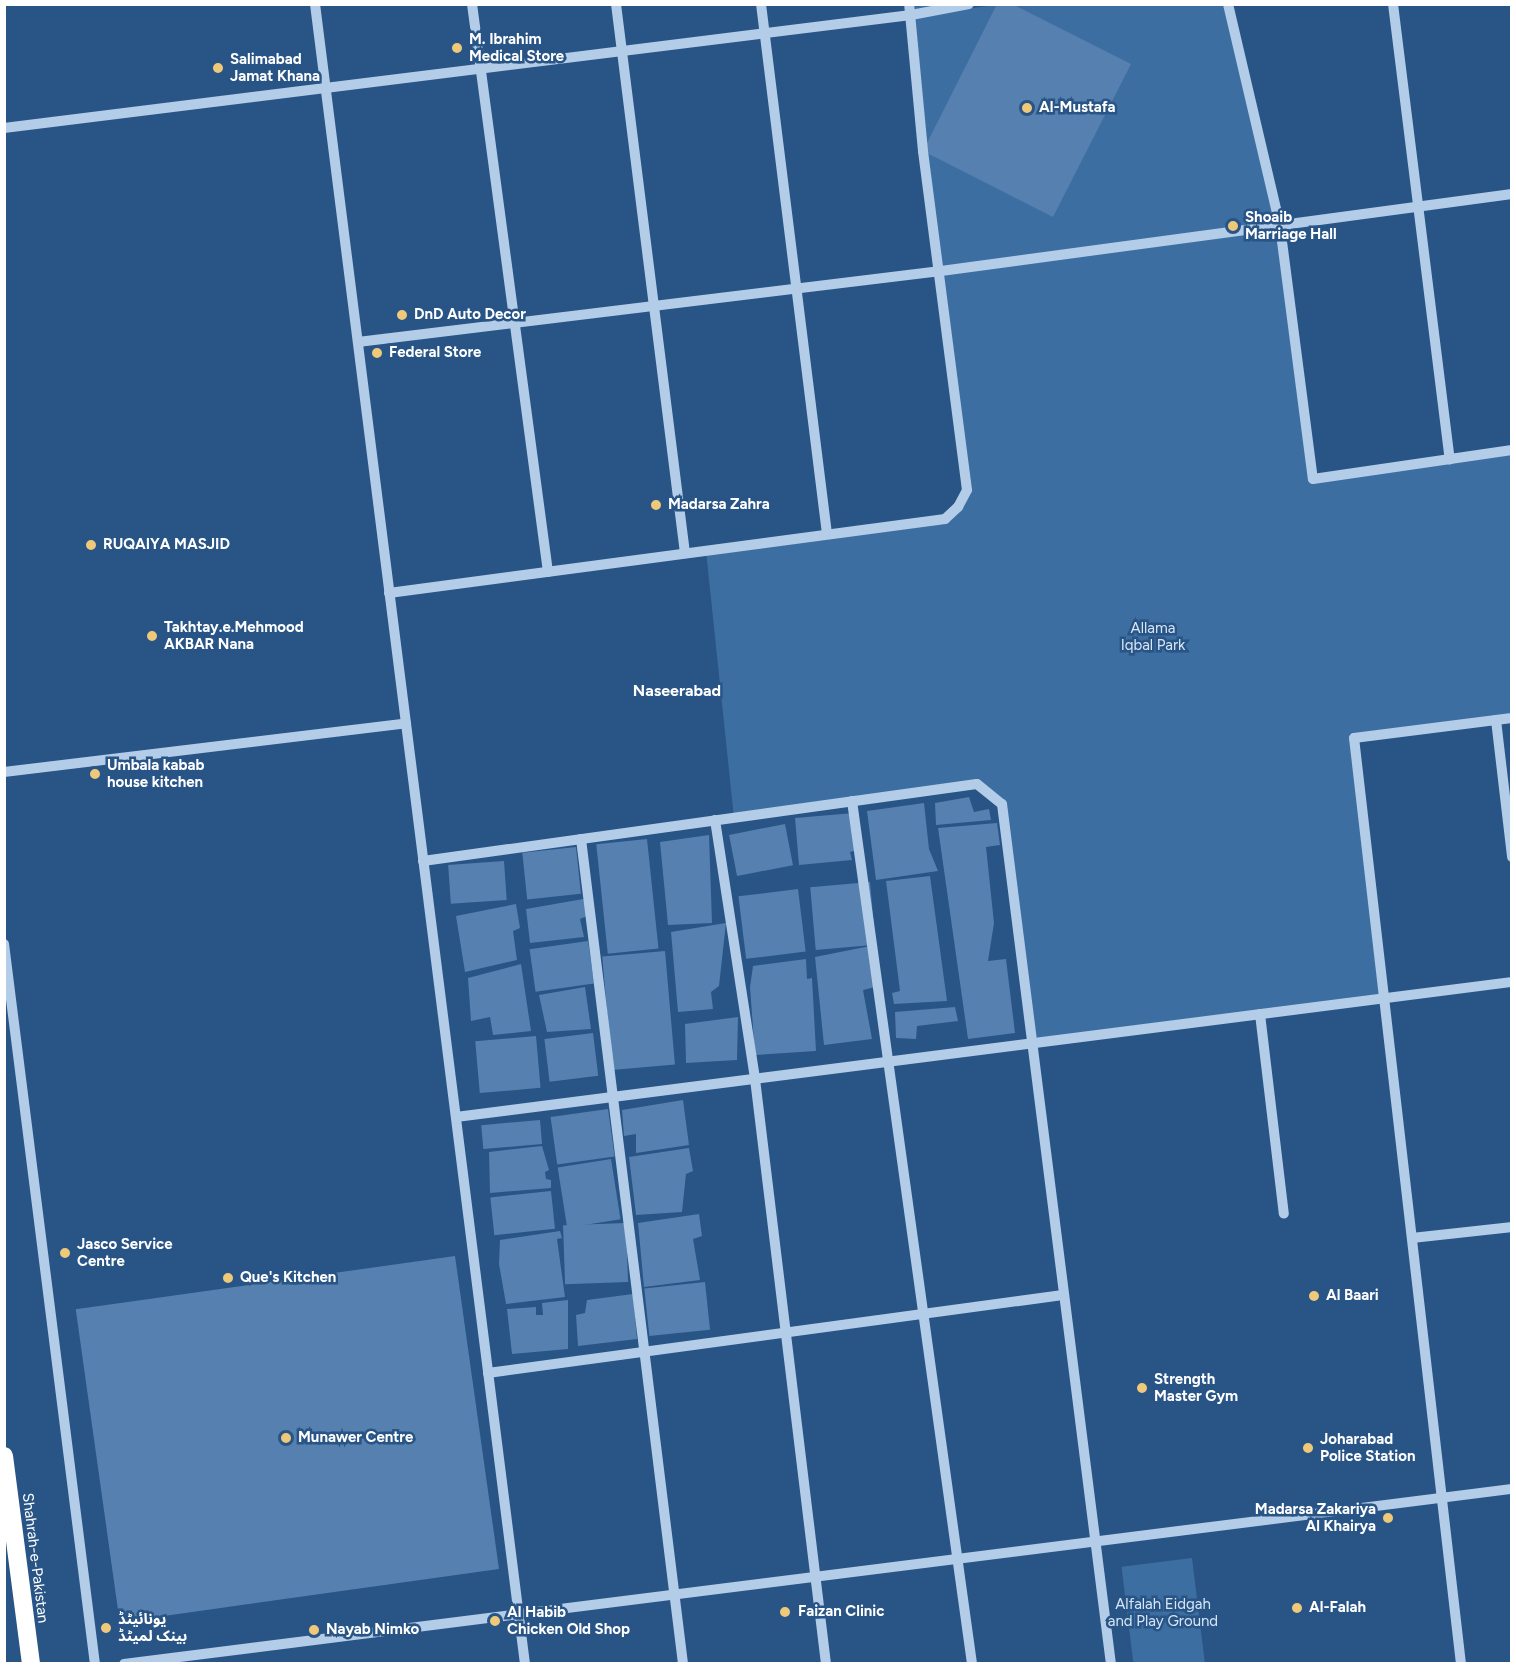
<!DOCTYPE html>
<html>
<head>
<meta charset="utf-8">
<style>
	body { margin:0 }
	#map { position:relative; width:1516px; height:1668px; overflow:hidden; background:#285486; font-family:Figtree,"Noto Sans Arabic",sans-serif }
	div>[style] { position:absolute }
	.green>* { inset:0; background:#3d6ea2; transform-origin:0 0 }
	.building>* { inset:0; background:#5580af; transform-origin:0 0 }
	.minor>* { height:10px; margin:-5px; padding:0 5px; transform-origin:5px; border-radius:5px; background:#b3cde8 }
	.highway>* { height:18px; margin:-9px; padding:0 9px; transform-origin:9px; border-radius:9px; background:#fff }
	.dots>* { width:16px; height:16px; translate:-50% -50%; box-sizing:border-box; border:3px solid #285486; border-radius:50% }
	span { translate:-50% -50%; white-space:nowrap; text-align:center; line-height:1.15; -webkit-text-stroke:5px #285486; paint-order:stroke }
	.poi-label { font-size:15px; color:#fff; font-weight:700 }
	.left { translate:0 -50%; text-align:left }
	.right { translate:-100% -50%; text-align:right }
	.park-label { font-size:15px; color:#d7e6f6 }
	.street-label { font-size:15px; color:#fff }
	.neighbourhood-label { font-size:16px; color:#fff; font-weight:700 }
	.frame { position:absolute; inset:0; border:6px solid #fff; pointer-events:none }
</style>
</head>
<body>
<div id="map">
	<div class="green">
		<i style="clip-path:polygon(1004px 4px,1228px 5px,1280px 226px,1313px 479px,1511px 450px,1511px 718px,1354px 738px,1384px 998px,1031px 1043px,1002px 804px,977px 784px,734px 818px,706px 551px,945px 519px,967px 490px,909px 5px,969px 5px,924px 14px)"></i>
		<i style="left:1192px;top:1558px;width:106px;height:71px;rotate:83deg"></i>
	</div>
	<div class="building">
		<i style="clip-path:polygon(997px 4px,1012px 4px,1131px 64px,1053px 217px,923px 151px)"></i>
		<i style="clip-path:polygon(969px 797px,974px 812px,989px 809px,991px 820px,936px 825px,935px 803px)"></i>
		<i style="clip-path:polygon(924px 803px,929px 849px,938px 871px,876px 880px,867px 811px)"></i>
		<i style="clip-path:polygon(854px 813px,858px 850px,850px 852px,852px 860px,799px 865px,795px 818px)"></i>
		<i style="clip-path:polygon(997px 823px,1000px 845px,986px 847px,994px 923px,988px 961px,1006px 959px,1015px 1033px,968px 1039px,938px 828px)"></i>
		<i style="left:785px;top:824px;width:42px;height:57px;rotate:79deg"></i>
		<i style="clip-path:polygon(709px 835px,712px 923px,668px 925px,660px 842px)"></i>
		<i style="left:647px;top:839px;width:110px;height:51px;rotate:84deg"></i>
		<i style="left:576px;top:847px;width:47px;height:54px;rotate:84deg"></i>
		<i style="left:504px;top:861px;width:39px;height:56px;rotate:86deg"></i>
		<i style="clip-path:polygon(930px 876px,947px 1001px,894px 1004px,892px 993px,900px 991px,886px 881px)"></i>
		<i style="left:870px;top:882px;width:63px;height:60px;rotate:85deg"></i>
		<i style="left:798px;top:889px;width:63px;height:60px;rotate:83deg"></i>
		<i style="clip-path:polygon(589px 898px,592px 914px,580px 919px,584px 937px,530px 943px,526px 909px)"></i>
		<i style="clip-path:polygon(516px 904px,520px 928px,513px 931px,517px 960px,465px 972px,456px 916px)"></i>
		<i style="clip-path:polygon(726px 923px,719px 986px,711px 992px,713px 1009px,678px 1012px,671px 932px)"></i>
		<i style="left:588px;top:941px;width:43px;height:59px;rotate:82deg"></i>
		<i style="clip-path:polygon(875px 945px,875px 987px,863px 990px,872px 1039px,824px 1045px,815px 957px)"></i>
		<i style="left:665px;top:951px;width:114px;height:63px;rotate:85deg"></i>
		<i style="clip-path:polygon(806px 959px,807px 979px,812px 978px,816px 1051px,755px 1055px,750px 987px,753px 966px)"></i>
		<i style="clip-path:polygon(521px 964px,531px 1031px,493px 1035px,490px 1017px,471px 1021px,468px 978px)"></i>
		<i style="clip-path:polygon(585px 987px,591px 1029px,547px 1032px,539px 995px)"></i>
		<i style="clip-path:polygon(955px 1007px,958px 1021px,917px 1026px,916px 1039px,896px 1038px,895px 1012px)"></i>
		<i style="clip-path:polygon(738px 1017px,737px 1060px,686px 1063px,685px 1024px)"></i>
		<i style="left:593px;top:1033px;width:43px;height:49px;rotate:83deg"></i>
		<i style="left:536px;top:1036px;width:52px;height:61px;rotate:85deg"></i>
		<i style="clip-path:polygon(683px 1100px,689px 1145px,636px 1153px,636px 1134px,624px 1136px,622px 1110px)"></i>
		<i style="left:608px;top:1109px;width:48px;height:58px;rotate:82deg"></i>
		<i style="left:540px;top:1120px;width:24px;height:59px;rotate:85deg"></i>
		<i style="clip-path:polygon(542px 1146px,549px 1170px,545px 1172px,546px 1179px,551px 1180px,551px 1188px,490px 1193px,489px 1152px)"></i>
		<i style="clip-path:polygon(689px 1148px,693px 1171px,686px 1174px,682px 1212px,636px 1215px,629px 1157px)"></i>
		<i style="left:611px;top:1159px;width:61px;height:54px;rotate:81deg"></i>
		<i style="left:551px;top:1191px;width:38px;height:61px;rotate:84deg"></i>
		<i style="clip-path:polygon(699px 1214px,702px 1236px,693px 1239px,700px 1280px,644px 1287px,638px 1223px)"></i>
		<i style="left:626px;top:1223px;width:59px;height:63px;rotate:88deg"></i>
		<i style="clip-path:polygon(560px 1231px,562px 1238px,557px 1239px,565px 1297px,506px 1304px,499px 1264px,500px 1240px)"></i>
		<i style="left:455px;top:1256px;width:316px;height:383px;rotate:82deg"></i>
		<i style="left:705px;top:1282px;width:48px;height:61px;rotate:84deg"></i>
		<i style="clip-path:polygon(633px 1294px,637px 1339px,578px 1346px,576px 1315px,585px 1313px,587px 1300px)"></i>
		<i style="clip-path:polygon(568px 1300px,568px 1349px,512px 1354px,507px 1309px,536px 1307px,536px 1315px,543px 1315px,542px 1303px)"></i>
	</div>
	<div class="minor">
		<i style="left:315px;top:4px;width:1673px;rotate:82.79deg"></i>
		<i style="left:472px;top:4px;width:573px;rotate:82.38deg"></i>
		<i style="left:616px;top:4px;width:553px;rotate:82.84deg"></i>
		<i style="left:761px;top:4px;width:534px;rotate:82.9deg"></i>
		<i style="left:1228px;top:4px;width:228px;rotate:76.8deg"></i>
		<i style="left:1280px;top:226px;width:255px;rotate:82.6deg"></i>
		<i style="left:1313px;top:479px;width:201px;rotate:-8.3deg"></i>
		<i style="left:1393px;top:4px;width:459px;rotate:82.9deg"></i>
		<i style="left:4px;top:128px;width:914px;rotate:-7.1deg"></i>
		<i style="left:911px;top:15px;width:59px;rotate:-10.7deg"></i>
		<i style="left:358px;top:342px;width:587px;rotate:-6.94deg"></i>
		<i style="left:941px;top:271px;width:576px;rotate:-7.68deg"></i>
		<i style="left:389px;top:593px;width:561px;rotate:-7.58deg"></i>
		<i style="left:945px;top:519px;width:18px;rotate:-43deg"></i>
		<i style="left:958px;top:507px;width:19px;rotate:-62deg"></i>
		<i style="left:967px;top:490px;width:342px;rotate:-97.4deg"></i>
		<i style="left:923px;top:151px;width:148px;rotate:-95.4deg"></i>
		<i style="left:1496px;top:720px;width:138px;rotate:83.3deg"></i>
		<i style="left:4px;top:772px;width:405px;rotate:-6.9deg"></i>
		<i style="left:852px;top:801px;width:871px;rotate:82.08deg"></i>
		<i style="left:715px;top:820px;width:262px;rotate:81.2deg"></i>
		<i style="left:755px;top:1079px;width:589px;rotate:83.08deg"></i>
		<i style="left:581px;top:839px;width:831px;rotate:82.95deg"></i>
		<i style="left:423px;top:861px;width:559px;rotate:-7.91deg"></i>
		<i style="left:977px;top:784px;width:32px;rotate:39deg"></i>
		<i style="left:1002px;top:804px;width:867px;rotate:82.78deg"></i>
		<i style="left:4px;top:944px;width:726px;rotate:82.8deg"></i>
		<i style="left:1260px;top:1014px;width:201px;rotate:83.2deg"></i>
		<i style="left:456px;top:1117px;width:1065px;rotate:-7.29deg"></i>
		<i style="left:1412px;top:1238px;width:101px;rotate:-6.3deg"></i>
		<i style="left:488px;top:1373px;width:580px;rotate:-7.73deg"></i>
		<i style="left:124px;top:1664px;width:1399px;rotate:-7.19deg"></i>
		<i style="left:1461px;top:1664px;width:932px;rotate:-96.59deg"></i>
		<i style="left:1354px;top:738px;width:159px;rotate:-7.2deg"></i>
	</div>
	<div class="highway">
		<i style="left:4px;top:1456px;width:210px;rotate:82.6deg"></i>
	</div>
	<div class="dots">
		<i style="left:457px;top:48px;background:#efc97a"></i>
		<i style="left:218px;top:68px;background:#efc97a"></i>
		<i style="left:1027px;top:108px;background:#efc97a"></i>
		<i style="left:1233px;top:226px;background:#efc97a"></i>
		<i style="left:402px;top:315px;background:#efc97a"></i>
		<i style="left:377px;top:353px;background:#efc97a"></i>
		<i style="left:656px;top:505px;background:#efc97a"></i>
		<i style="left:91px;top:545px;background:#efc97a"></i>
		<i style="left:152px;top:636px;background:#efc97a"></i>
		<i style="left:95px;top:774px;background:#efc97a"></i>
		<i style="left:65px;top:1253px;background:#efc97a"></i>
		<i style="left:228px;top:1278px;background:#efc97a"></i>
		<i style="left:1314px;top:1296px;background:#efc97a"></i>
		<i style="left:1142px;top:1388px;background:#efc97a"></i>
		<i style="left:286px;top:1438px;background:#efc97a"></i>
		<i style="left:1308px;top:1448px;background:#efc97a"></i>
		<i style="left:1388px;top:1518px;background:#efc97a"></i>
		<i style="left:1297px;top:1608px;background:#efc97a"></i>
		<i style="left:785px;top:1612px;background:#efc97a"></i>
		<i style="left:495px;top:1621px;background:#efc97a"></i>
		<i style="left:106px;top:1628px;background:#efc97a"></i>
		<i style="left:314px;top:1630px;background:#efc97a"></i>
	</div>
	<div class="poi-label">
		<span class="left" style="left:469px;top:48px">M. Ibrahim<br>Medical Store</span>
		<span class="left" style="left:230px;top:68px">Salimabad<br>Jamat Khana</span>
		<span class="left" style="left:1039px;top:108px">Al-Mustafa</span>
		<span class="left" style="left:1245px;top:226px">Shoaib<br>Marriage Hall</span>
		<span class="left" style="left:414px;top:315px">DnD Auto Decor</span>
		<span class="left" style="left:389px;top:353px">Federal Store</span>
		<span class="left" style="left:668px;top:505px">Madarsa Zahra</span>
		<span class="left" style="left:103px;top:545px">RUQAIYA MASJID</span>
		<span class="left" style="left:164px;top:636px">Takhtay.e.Mehmood<br>AKBAR Nana</span>
		<span class="left" style="left:107px;top:774px">Umbala kabab<br>house kitchen</span>
		<span class="left" style="left:77px;top:1253px">Jasco Service<br>Centre</span>
		<span class="left" style="left:240px;top:1278px">Que's Kitchen</span>
		<span class="left" style="left:1326px;top:1296px">Al Baari</span>
		<span class="left" style="left:1154px;top:1388px">Strength<br>Master Gym</span>
		<span class="left" style="left:298px;top:1438px">Munawer Centre</span>
		<span class="left" style="left:1320px;top:1448px">Joharabad<br>Police Station</span>
		<span class="right" style="left:1376px;top:1518px">Madarsa Zakariya<br>Al Khairya</span>
		<span class="left" style="left:1309px;top:1608px">Al-Falah</span>
		<span class="left" style="left:507px;top:1621px">Al Habib<br>Chicken Old Shop</span>
		<span class="left" style="left:798px;top:1612px">Faizan Clinic</span>
		<span class="left" style="left:118px;top:1628px">یونائیٹڈ<br>بینک لمیٹڈ</span>
		<span class="left" style="left:326px;top:1630px">Nayab Nimko</span>
	</div>
	<div class="park-label">
		<span style="left:1153px;top:637px">Allama<br>Iqbal Park</span>
		<span style="left:1163px;top:1613px">Alfalah Eidgah<br>and Play Ground</span>
	</div>
	<div class="street-label">
		<span style="left:35px;top:1558px;rotate:83deg">Shahrah-e-Pakistan</span>
	</div>
	<div class="neighbourhood-label">
		<span style="left:677px;top:691px">Naseerabad</span>
	</div>
	<div class="frame"></div>
</div>
</body>
</html>
